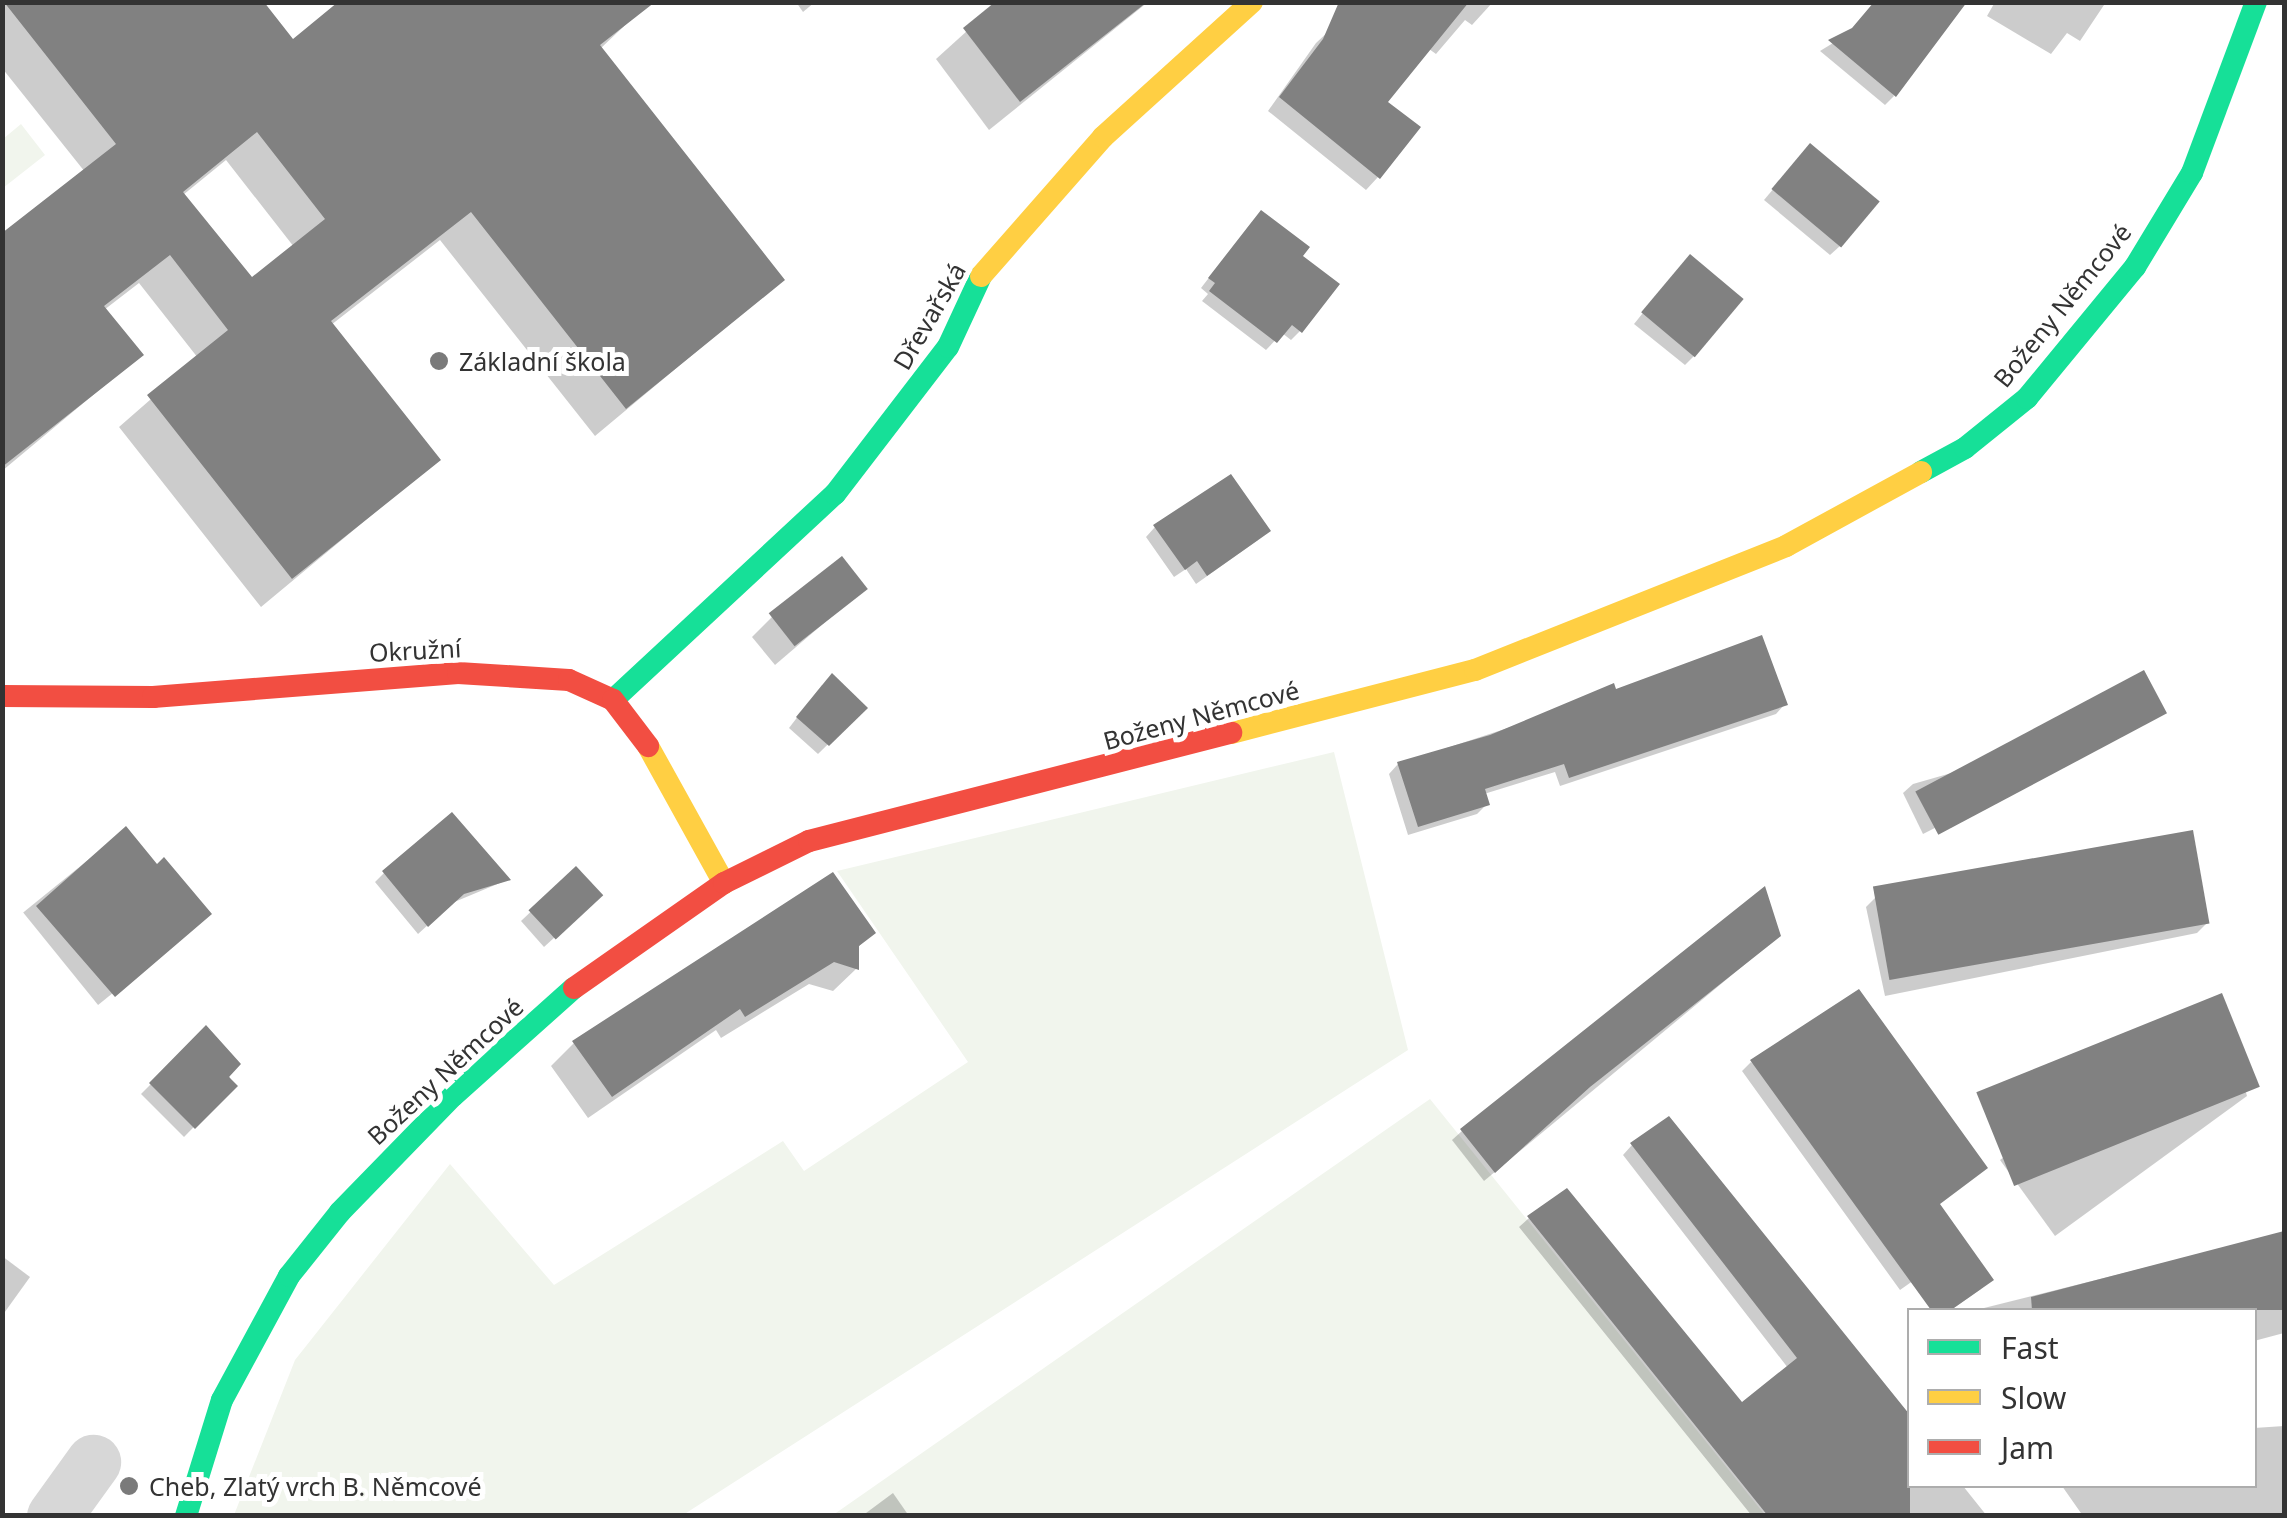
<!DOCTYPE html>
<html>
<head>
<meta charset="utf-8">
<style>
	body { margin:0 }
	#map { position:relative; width:2287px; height:1518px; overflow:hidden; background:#fff; font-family:"Noto Sans",sans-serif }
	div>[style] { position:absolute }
	.green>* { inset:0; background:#f1f5ed }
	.shadow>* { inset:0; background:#0003; transform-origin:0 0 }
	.building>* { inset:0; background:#818181; transform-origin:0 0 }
	.street>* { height:55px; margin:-27.5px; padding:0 27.5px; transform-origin:27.5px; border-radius:27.5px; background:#d7d7d7 }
	.fast>* { height:22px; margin:-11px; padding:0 11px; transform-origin:11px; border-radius:11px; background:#16e098 }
	.slow>* { height:22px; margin:-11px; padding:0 11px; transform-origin:11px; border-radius:11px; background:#ffcf43 }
	.jam>* { height:22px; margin:-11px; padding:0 11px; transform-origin:11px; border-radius:11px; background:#f24e42 }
	.dots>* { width:28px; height:28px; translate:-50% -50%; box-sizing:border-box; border:5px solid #fff; border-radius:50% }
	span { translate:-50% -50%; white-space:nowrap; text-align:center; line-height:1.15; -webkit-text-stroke:10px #fff; paint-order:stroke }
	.street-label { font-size:25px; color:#333 }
	.poi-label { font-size:25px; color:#333 }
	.left { translate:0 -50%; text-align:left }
	.frame { position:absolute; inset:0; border:5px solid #333; pointer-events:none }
	.legend { position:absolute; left:1907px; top:1308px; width:350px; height:180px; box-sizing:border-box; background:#fff; border:2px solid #adadad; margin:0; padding:12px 18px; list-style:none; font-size:30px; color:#333 }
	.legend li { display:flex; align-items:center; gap:20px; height:50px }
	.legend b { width:50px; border:2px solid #adadad }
</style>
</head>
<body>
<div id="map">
	<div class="green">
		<i style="clip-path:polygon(21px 124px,45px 155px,3px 188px,3px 139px)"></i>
		<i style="clip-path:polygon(1334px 752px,1408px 1050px,683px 1515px,234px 1515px,295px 1360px,450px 1164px,554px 1285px,783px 1141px,804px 1171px,968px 1062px,837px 871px)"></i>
		<i style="clip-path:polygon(1430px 1099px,1765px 1515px,833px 1515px)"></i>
	</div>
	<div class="shadow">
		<i style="clip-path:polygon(evenodd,2px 2px,260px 2px,292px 43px,640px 11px,600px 49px,782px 280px,595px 436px,440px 240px,331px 325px,438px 460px,261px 607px,119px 427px,198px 358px,139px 283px,104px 310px,141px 355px,2px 471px,2px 237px,85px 172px,2px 68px,2px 2px,226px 160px,294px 247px,252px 280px,183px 195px,226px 160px)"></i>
		<i style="clip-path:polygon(796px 2px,815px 2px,803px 12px)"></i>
		<i style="clip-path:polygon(999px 2px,1148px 2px,989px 130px,936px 59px)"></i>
		<i style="clip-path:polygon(1360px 2px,1493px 2px,1472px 25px,1465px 20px,1436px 54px,1429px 49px,1385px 103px,1378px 177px,1366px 190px,1268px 111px,1316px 43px)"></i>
		<i style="clip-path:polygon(1995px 2px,2106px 2px,2080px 41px,2067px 33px,2051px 54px,1987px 16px)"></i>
		<i style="clip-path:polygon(1851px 32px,1894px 96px,1885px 105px,1820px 51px)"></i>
		<i style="clip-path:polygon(1801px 156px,1840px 246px,1830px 255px,1764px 200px)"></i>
		<i style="clip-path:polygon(1252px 222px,1300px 256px,1300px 331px,1291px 340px,1282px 333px,1266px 350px,1202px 301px,1208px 294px,1201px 288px)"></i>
		<i style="clip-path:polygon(1680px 267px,1694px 356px,1685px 365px,1634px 324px)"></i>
		<i style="clip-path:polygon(1155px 527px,1258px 540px,1196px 584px,1186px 569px,1174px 577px,1146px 537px)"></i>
		<i style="clip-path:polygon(865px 588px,775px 665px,752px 637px,772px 617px)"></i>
		<i style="clip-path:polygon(822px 685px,865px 708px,818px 754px,789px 728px)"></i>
		<i style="clip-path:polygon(1615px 693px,1785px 704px,1776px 714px,1560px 786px,1555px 772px,1484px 794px,1487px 804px,1477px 814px,1408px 835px,1389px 774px,1398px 764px)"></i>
		<i style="clip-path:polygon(2164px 712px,1923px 834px,1903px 793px,1913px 784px)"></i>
		<i style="left:125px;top:830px;width:119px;height:131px;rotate:51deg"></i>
		<i style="clip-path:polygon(576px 869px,590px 905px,544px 947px,521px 921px)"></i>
		<i style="clip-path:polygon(384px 873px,507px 880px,452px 903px,418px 934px,375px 882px)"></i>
		<i style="clip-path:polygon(1876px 897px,2207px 923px,2197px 933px,1885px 996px,1866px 907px)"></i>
		<i style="clip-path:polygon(872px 933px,856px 949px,856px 969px,833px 991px,809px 984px,721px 1038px,716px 1030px,588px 1118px,551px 1066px,574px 1043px)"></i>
		<i style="clip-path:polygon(1768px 945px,1484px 1181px,1452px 1140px,1462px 1131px)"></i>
		<i style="clip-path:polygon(2220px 997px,2247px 1096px,2055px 1236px,2000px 1160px)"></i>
		<i style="clip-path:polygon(206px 1029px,234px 1086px,184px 1137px,141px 1094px)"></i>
		<i style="clip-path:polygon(1751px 1062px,1938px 1205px,1981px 1289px,1951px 1310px,1940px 1310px,1917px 1278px,1900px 1290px,1742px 1071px)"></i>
		<i style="clip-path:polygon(1632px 1145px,1910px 1486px,1963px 1486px,1987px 1516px,1752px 1516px,1519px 1227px,1529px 1218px,1742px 1405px,1788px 1368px,1623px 1155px)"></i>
		<i style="clip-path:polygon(2284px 1233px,2284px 1333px,2254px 1341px,2254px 1310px,1976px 1310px)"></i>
		<i style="clip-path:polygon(2px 1256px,30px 1277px,2px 1316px)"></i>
		<i style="clip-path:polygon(2284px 1426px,2284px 1516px,2083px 1516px,2062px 1486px,2254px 1486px,2254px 1428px)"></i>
		<i style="clip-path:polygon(893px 1493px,909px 1516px,862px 1516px)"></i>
	</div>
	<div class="building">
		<i style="clip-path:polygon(evenodd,4px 2px,264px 2px,293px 39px,338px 2px,655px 2px,600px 45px,785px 280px,626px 409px,471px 212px,331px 321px,441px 460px,292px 579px,147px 395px,228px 330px,170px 255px,104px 306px,144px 355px,2px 467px,2px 233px,116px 144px,4px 2px,257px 132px,325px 219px,252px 277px,183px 192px,257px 132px)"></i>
		<i style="clip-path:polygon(995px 2px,1147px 2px,1020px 102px,963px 28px)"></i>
		<i style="clip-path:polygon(1339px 2px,1469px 2px,1388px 102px,1421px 127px,1380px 179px,1279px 97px,1323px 39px)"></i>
		<i style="clip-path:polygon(1874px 2px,1967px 2px,1896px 97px,1828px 40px,1852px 28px)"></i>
		<i style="left:1810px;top:143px;width:91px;height:60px;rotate:40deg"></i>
		<i style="clip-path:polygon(1261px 210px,1310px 247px,1303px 256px,1340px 284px,1302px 333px,1292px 325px,1277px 343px,1209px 291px,1215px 283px,1208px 278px)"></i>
		<i style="left:1690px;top:254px;width:70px;height:76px;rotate:40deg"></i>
		<i style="clip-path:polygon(1231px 474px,1271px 531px,1207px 576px,1197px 561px,1185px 570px,1153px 525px)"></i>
		<i style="left:842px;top:556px;width:42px;height:93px;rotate:52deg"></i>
		<i style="clip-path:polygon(1762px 635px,1788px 705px,1569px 778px,1564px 764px,1485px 789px,1490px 805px,1418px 827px,1397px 762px,1490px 735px,1614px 683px,1616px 689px)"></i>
		<i style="left:2144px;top:670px;width:49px;height:259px;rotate:62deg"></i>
		<i style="clip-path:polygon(832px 673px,868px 708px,829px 746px,796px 717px)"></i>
		<i style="clip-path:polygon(452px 812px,511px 880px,464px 894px,428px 927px,382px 871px)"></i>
		<i style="clip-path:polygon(126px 826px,157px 864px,164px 857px,212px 914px,115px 997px,36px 906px)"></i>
		<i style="left:2193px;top:830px;width:95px;height:325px;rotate:80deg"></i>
		<i style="left:576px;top:866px;width:40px;height:65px;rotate:47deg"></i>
		<i style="clip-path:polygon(833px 872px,876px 933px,859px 946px,859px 970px,834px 962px,745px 1017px,740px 1009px,612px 1097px,572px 1041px)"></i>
		<i style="clip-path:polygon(1765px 886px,1781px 936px,1590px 1087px,1495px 1173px,1460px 1129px)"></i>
		<i style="clip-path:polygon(1859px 989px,1988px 1168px,1940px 1204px,1994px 1280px,1951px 1310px,1931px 1310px,1750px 1060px)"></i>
		<i style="left:2222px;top:993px;width:101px;height:265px;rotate:68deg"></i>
		<i style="clip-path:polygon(206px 1025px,241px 1064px,229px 1077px,238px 1086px,195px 1129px,149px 1083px)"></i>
		<i style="clip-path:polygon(1669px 1116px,1910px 1415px,1910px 1516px,1768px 1516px,1527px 1216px,1567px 1188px,1742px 1402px,1797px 1358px,1630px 1143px)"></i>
		<i style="clip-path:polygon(2284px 1231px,2284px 1310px,2032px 1310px,2031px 1297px)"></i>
	</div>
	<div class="street">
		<i style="left:54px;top:1516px;width:67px;rotate:-54.2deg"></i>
	</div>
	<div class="fast">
		<i style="left:1921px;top:472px;width:50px;rotate:-28.6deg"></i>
		<i style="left:1965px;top:448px;width:80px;rotate:-38.9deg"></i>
		<i style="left:2027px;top:398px;width:170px;rotate:-50.5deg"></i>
		<i style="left:2135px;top:267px;width:110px;rotate:-58.8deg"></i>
		<i style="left:2192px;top:173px;width:183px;rotate:-69.5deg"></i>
		<i style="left:613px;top:700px;width:303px;rotate:-42.9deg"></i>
		<i style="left:835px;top:494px;width:185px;rotate:-52.5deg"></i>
		<i style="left:948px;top:347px;width:78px;rotate:-65.1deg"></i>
		<i style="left:186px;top:1516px;width:121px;rotate:-72.8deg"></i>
		<i style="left:222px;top:1400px;width:141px;rotate:-61.6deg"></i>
		<i style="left:289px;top:1276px;width:82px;rotate:-51.4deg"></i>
		<i style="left:340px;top:1212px;width:162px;rotate:-45.8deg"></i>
		<i style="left:453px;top:1096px;width:162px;rotate:-41.8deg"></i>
	</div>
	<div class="slow">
		<i style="left:981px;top:276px;width:185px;rotate:-48.7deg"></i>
		<i style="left:1103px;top:137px;width:201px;rotate:-42.2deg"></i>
		<i style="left:1231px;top:733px;width:252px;rotate:-14.5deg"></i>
		<i style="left:1475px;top:670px;width:335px;rotate:-21.7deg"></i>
		<i style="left:1786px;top:546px;width:154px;rotate:-28.7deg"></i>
		<i style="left:648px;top:746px;width:157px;rotate:61deg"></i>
	</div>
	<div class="jam">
		<i style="left:2px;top:696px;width:151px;rotate:0.4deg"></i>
		<i style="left:153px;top:697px;width:306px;rotate:-4.5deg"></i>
		<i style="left:458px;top:673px;width:111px;rotate:3.6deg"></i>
		<i style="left:569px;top:680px;width:48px;rotate:24.4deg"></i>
		<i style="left:613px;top:700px;width:58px;rotate:52.7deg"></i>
		<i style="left:574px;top:988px;width:183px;rotate:-35deg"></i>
		<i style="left:724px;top:883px;width:95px;rotate:-26.3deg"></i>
		<i style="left:809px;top:841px;width:436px;rotate:-14.4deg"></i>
	</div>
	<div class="dots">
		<i style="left:439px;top:361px;background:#7a7a7a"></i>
		<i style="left:129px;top:1486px;background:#7a7a7a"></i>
	</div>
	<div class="street-label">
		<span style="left:2062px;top:305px;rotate:-51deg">Boženy Němcové</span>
		<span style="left:929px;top:316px;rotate:-60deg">Dřevařská</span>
		<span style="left:415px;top:650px;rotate:-3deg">Okružní</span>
		<span style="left:1201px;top:715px;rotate:-15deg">Boženy Němcové</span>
		<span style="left:445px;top:1071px;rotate:-43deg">Boženy Němcové</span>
	</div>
	<div class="poi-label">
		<span class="left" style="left:459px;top:361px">Základní škola</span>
		<span class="left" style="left:149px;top:1486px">Cheb, Zlatý vrch B. Němcové</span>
	</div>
	<div class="frame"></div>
	<ul class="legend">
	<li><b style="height:12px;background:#16e098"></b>Fast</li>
	<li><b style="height:12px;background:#ffcf43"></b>Slow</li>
	<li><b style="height:12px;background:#f24e42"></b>Jam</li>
	</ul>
</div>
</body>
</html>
